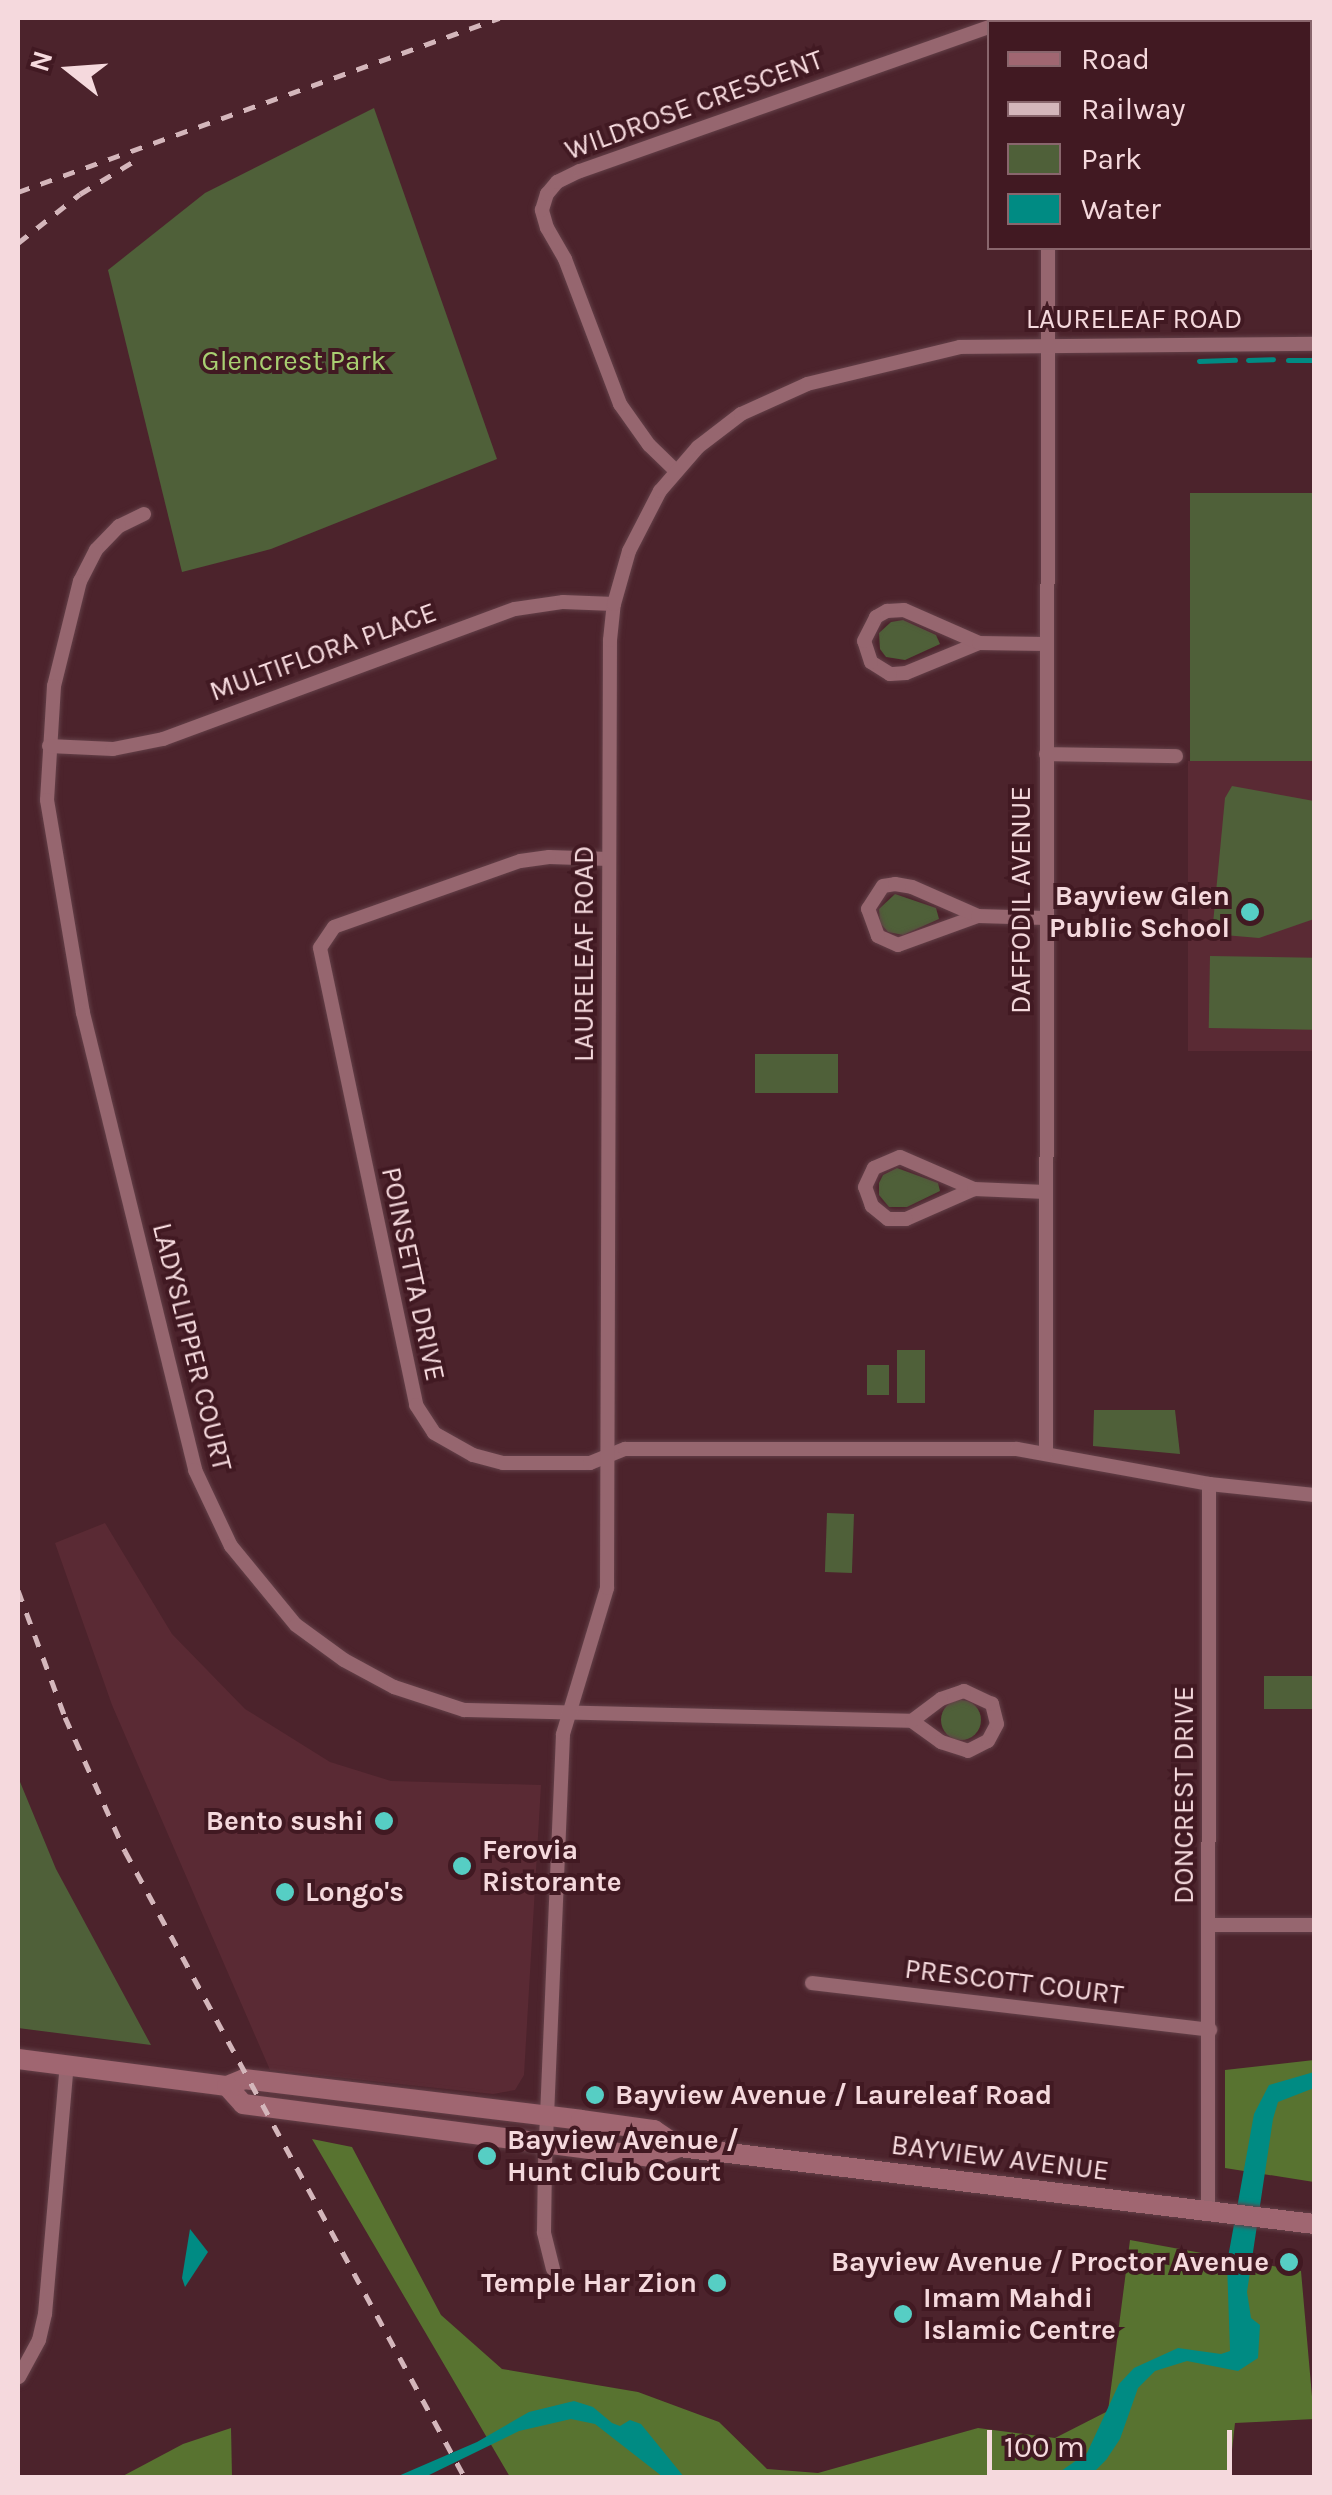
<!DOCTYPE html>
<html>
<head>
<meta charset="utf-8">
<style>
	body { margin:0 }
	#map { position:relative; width:1332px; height:2495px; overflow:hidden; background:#4c232c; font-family:Karla,sans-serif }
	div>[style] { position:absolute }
	.built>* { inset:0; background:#5a2a34; transform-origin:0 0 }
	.green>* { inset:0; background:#4f6039; transform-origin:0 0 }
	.round { border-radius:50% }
	.forest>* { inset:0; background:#587330 }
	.water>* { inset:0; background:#008b83 }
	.stream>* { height:5px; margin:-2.5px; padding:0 2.5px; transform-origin:2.5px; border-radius:2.5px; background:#008b83 }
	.roads { filter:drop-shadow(0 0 2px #634048) drop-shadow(0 0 2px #634048) }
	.street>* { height:14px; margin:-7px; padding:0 7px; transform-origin:7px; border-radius:7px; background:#96666f }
	.secondary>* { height:20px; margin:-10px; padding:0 10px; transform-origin:10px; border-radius:10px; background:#a06671 }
	.rail>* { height:5px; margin-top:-2.5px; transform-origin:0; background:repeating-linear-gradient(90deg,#d4b6bb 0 12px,transparent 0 24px) }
	.dots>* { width:28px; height:28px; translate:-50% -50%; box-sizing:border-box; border:5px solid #411922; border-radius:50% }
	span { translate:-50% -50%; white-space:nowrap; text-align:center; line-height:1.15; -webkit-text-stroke:8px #411922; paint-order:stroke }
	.street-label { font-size:28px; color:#f5d9dd }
	.park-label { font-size:28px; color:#a8cf71 }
	.poi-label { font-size:28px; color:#f5d9dd; font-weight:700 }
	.right { translate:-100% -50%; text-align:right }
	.left { translate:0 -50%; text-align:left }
	.frame { position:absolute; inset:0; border:20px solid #f5d9dd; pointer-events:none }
	.legend { position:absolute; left:987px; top:20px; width:325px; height:230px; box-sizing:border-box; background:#411922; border:2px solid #89666d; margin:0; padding:12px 18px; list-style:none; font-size:30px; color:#f5d9dd }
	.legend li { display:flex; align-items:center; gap:20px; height:50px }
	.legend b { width:50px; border:2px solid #89666d }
	.north { position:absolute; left:20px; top:20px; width:100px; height:100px; -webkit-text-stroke:8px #411922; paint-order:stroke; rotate:287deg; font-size:28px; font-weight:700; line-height:40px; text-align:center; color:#f5d9dd }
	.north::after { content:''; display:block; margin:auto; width:35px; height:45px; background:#f5d9dd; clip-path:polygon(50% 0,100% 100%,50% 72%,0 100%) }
	.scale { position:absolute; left:987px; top:2430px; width:245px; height:45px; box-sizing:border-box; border:5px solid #f5d9dd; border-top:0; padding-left:12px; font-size:30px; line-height:35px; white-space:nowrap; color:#f5d9dd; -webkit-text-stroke:8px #411922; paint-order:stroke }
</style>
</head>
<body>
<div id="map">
	<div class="built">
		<i style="left:1188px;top:761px;width:126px;height:290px"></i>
		<i style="clip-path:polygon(105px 1523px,172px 1634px,245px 1709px,330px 1762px,391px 1781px,541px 1785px,524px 2075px,515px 2090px,493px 2094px,270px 2070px,112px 1705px,55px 1543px)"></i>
	</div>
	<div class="green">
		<i style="clip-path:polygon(374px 108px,497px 459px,271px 549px,182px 572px,108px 270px,205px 193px)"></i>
		<i style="left:1190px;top:493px;width:124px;height:268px"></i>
		<i style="clip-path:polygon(903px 620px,936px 635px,940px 644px,905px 660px,886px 657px,880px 649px,879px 633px,891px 622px)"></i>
		<i style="clip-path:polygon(1232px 786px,1314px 801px,1314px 919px,1259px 938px,1212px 934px,1225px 798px)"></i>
		<i style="clip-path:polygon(895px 894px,936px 908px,939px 919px,903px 935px,888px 932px,880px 923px,879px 909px)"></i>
		<i style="left:1210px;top:956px;width:104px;height:72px;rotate:1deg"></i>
		<i style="left:755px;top:1054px;width:83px;height:39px"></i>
		<i style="clip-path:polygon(897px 1168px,938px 1183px,940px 1191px,907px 1207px,889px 1207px,879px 1195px,879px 1183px,883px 1175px)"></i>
		<i style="left:897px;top:1350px;width:28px;height:53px"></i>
		<i style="left:867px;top:1365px;width:22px;height:30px"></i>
		<i style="clip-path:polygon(1094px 1410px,1175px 1410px,1180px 1454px,1093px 1446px)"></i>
		<i style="left:827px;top:1513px;width:27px;height:59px;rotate:2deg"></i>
		<i style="left:1314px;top:1676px;width:33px;height:50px;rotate:90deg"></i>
		<i class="round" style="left:941px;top:1700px;width:40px;height:40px"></i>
		<i style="clip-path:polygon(18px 1777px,56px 1869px,151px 2045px,18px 2028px)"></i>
	</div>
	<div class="forest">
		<i style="clip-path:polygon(1314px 2060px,1314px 2182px,1225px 2168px,1225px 2070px)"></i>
		<i style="clip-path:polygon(312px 2139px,352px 2147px,441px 2315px,502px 2369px,638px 2392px,719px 2422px,767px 2469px,818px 2473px,978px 2428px,1055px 2438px,1108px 2411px,1130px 2240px,1301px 2271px,1314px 2419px,1235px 2423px,1229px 2477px,510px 2477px)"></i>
		<i style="clip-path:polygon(231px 2428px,232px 2477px,121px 2477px,183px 2444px)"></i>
	</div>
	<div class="water">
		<i style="clip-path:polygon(1314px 2072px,1314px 2088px,1278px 2102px,1273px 2119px,1247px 2292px,1251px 2318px,1260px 2325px,1258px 2358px,1238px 2371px,1187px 2361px,1155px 2371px,1138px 2388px,1120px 2439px,1106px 2460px,1089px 2477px,1051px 2478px,1087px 2453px,1119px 2384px,1134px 2368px,1178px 2348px,1221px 2354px,1230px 2351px,1227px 2263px,1254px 2114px,1269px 2085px)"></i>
		<i style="clip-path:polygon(190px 2229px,208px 2252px,185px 2287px,182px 2278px)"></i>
		<i style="clip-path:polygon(574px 2401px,593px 2407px,612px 2423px,620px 2426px,630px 2420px,641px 2424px,684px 2477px,663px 2477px,595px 2424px,571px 2419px,519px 2431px,425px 2477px,396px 2477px,477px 2442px,529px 2412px)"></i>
	</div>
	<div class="stream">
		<i style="left:1248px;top:360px;width:25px;rotate:-2deg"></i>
		<i style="left:1288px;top:360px;width:26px"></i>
		<i style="left:1199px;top:361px;width:36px;rotate:-2deg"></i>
	</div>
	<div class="roads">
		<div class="street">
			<i style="left:676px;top:471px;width:37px;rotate:-136deg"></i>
			<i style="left:649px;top:445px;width:50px;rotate:-125.3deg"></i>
			<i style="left:620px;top:404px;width:155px;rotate:-110.8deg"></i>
			<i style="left:565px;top:259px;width:36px;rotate:-120deg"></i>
			<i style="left:547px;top:228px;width:19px;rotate:-106deg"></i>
			<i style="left:542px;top:210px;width:17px;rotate:-73deg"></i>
			<i style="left:547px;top:194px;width:16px;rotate:-50deg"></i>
			<i style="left:557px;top:182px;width:25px;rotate:-26deg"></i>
			<i style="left:580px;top:171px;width:434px;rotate:-19.4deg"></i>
			<i style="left:144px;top:514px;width:28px;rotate:154deg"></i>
			<i style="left:119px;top:526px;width:33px;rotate:134deg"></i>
			<i style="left:96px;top:550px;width:35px;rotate:117deg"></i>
			<i style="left:80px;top:581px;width:108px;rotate:103.9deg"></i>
			<i style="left:54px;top:686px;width:114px;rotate:93.5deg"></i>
			<i style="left:47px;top:800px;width:216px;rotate:80.4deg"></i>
			<i style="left:83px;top:1013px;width:471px;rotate:76.2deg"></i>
			<i style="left:195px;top:1470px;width:84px;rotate:64.7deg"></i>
			<i style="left:231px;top:1546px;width:102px;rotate:50.6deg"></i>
			<i style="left:296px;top:1625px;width:59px;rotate:36.1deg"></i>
			<i style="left:344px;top:1660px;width:57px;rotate:28.4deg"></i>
			<i style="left:394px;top:1687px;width:74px;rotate:18.2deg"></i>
			<i style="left:464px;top:1710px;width:448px;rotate:1.4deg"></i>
			<i style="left:912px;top:1721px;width:36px;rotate:36deg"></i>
			<i style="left:941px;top:1742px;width:28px;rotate:18deg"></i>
			<i style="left:968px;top:1751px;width:22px;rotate:-27deg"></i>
			<i style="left:988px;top:1741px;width:19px;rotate:-62deg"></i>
			<i style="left:997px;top:1724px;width:21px;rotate:-104deg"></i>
			<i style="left:992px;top:1704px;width:31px;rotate:-155deg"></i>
			<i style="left:964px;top:1691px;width:24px;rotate:161deg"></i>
			<i style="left:941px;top:1699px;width:36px;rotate:143deg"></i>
			<i style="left:979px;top:643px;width:79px;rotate:157.7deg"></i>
			<i style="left:906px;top:673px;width:16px;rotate:176deg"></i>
			<i style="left:890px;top:674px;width:22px;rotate:-148deg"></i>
			<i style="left:871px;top:662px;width:22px;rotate:-108deg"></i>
			<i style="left:864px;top:641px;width:27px;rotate:-63deg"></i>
			<i style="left:876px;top:617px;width:13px;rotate:-29deg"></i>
			<i style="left:887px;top:611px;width:17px;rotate:-3deg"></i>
			<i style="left:904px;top:610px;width:82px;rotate:23.7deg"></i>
			<i style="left:979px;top:643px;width:67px;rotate:0.9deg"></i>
			<i style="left:49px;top:746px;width:64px;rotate:2.7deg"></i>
			<i style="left:113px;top:749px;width:51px;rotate:-11.3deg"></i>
			<i style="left:163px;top:739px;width:375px;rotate:-20.3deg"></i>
			<i style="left:515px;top:609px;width:49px;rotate:-8.3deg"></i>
			<i style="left:563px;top:602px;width:51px;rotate:2.2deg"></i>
			<i style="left:1046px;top:754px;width:130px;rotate:0.9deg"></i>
			<i style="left:609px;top:859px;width:60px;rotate:-178.1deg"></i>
			<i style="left:549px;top:857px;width:29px;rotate:172deg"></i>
			<i style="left:520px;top:861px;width:197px;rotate:160.5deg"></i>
			<i style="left:334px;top:927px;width:25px;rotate:124deg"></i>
			<i style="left:320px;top:948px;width:467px;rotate:78.1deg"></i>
			<i style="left:416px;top:1405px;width:33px;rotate:57deg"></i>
			<i style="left:434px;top:1433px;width:45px;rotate:29.4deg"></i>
			<i style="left:473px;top:1455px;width:31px;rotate:15deg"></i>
			<i style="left:503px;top:1463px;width:87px"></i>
			<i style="left:590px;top:1463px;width:38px;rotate:-22deg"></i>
			<i style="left:625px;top:1449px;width:392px"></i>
			<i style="left:1017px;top:1449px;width:195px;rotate:10.3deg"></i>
			<i style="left:978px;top:916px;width:85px;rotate:160.1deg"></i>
			<i style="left:898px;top:945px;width:22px;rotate:-156deg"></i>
			<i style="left:878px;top:936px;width:29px;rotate:-110deg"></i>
			<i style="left:868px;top:909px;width:27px;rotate:-57deg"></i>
			<i style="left:883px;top:886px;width:12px;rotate:-9deg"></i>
			<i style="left:895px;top:884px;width:17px;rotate:10deg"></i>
			<i style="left:912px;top:887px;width:72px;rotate:23.7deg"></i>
			<i style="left:978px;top:916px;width:68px;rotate:1.7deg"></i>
			<i style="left:974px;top:1189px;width:74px;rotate:156.2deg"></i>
			<i style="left:906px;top:1219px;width:18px;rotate:180deg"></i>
			<i style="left:888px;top:1219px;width:21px;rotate:-141deg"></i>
			<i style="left:872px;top:1206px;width:20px;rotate:-110deg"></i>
			<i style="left:865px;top:1187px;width:21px;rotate:-65deg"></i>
			<i style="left:874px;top:1168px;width:28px;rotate:-23deg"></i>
			<i style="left:900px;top:1157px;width:81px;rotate:23.4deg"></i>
			<i style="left:974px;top:1189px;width:72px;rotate:2.4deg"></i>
			<i style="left:1046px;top:1454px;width:1206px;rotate:-89.9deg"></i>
			<i style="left:1209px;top:1925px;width:105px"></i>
			<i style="left:812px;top:1983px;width:401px;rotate:6.7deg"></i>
			<i style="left:1208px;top:2212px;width:728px;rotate:-89.92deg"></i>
			<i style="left:1209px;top:1484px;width:106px;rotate:6deg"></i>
			<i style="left:553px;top:2269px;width:38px;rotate:-104deg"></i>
			<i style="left:544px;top:2232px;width:68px;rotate:-89.2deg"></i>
			<i style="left:545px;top:2164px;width:430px;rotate:-87.6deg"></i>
			<i style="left:563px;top:1734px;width:152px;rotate:-73.2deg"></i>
			<i style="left:607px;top:1588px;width:948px;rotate:-89.82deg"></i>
			<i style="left:610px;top:640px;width:36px;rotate:-84deg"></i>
			<i style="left:614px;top:604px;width:55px;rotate:-74.2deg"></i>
			<i style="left:629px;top:551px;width:68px;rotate:-62.7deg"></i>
			<i style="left:660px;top:491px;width:58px;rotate:-49.2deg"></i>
			<i style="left:698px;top:447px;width:54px;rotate:-37.5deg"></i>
			<i style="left:741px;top:414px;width:72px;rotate:-24.4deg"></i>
			<i style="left:807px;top:384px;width:157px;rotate:-13.6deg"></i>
			<i style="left:960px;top:347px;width:354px;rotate:-0.5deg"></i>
			<i style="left:19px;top:2377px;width:42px;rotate:-61.6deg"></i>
			<i style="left:39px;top:2340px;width:27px;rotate:-77deg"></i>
			<i style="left:45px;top:2314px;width:250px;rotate:-85deg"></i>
		</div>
		<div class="secondary">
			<i style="left:18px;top:2059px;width:211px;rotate:7.4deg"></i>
			<i style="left:227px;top:2086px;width:18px;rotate:-22deg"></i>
			<i style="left:244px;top:2079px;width:339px;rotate:6.9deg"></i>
			<i style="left:581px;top:2120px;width:74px;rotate:7.8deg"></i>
			<i style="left:654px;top:2130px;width:30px;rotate:34deg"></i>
			<i style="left:227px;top:2086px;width:24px;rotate:48deg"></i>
			<i style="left:243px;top:2104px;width:412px;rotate:7.4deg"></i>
			<i style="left:652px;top:2157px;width:29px;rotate:-20deg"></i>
			<i style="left:679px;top:2147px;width:640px;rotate:6.91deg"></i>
		</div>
	</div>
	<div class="rail">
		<i style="left:18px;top:192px;width:512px;rotate:-19.89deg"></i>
		<i style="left:18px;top:243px;width:79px;rotate:-38.3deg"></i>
		<i style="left:80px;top:194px;width:66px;rotate:-31.3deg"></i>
		<i style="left:18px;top:1590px;width:135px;rotate:69.7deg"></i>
		<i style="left:65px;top:1717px;width:147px;rotate:65.9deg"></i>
		<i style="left:125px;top:1851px;width:713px;rotate:61.53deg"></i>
	</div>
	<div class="dots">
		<i style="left:1250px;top:912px;background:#56cec4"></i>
		<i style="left:384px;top:1821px;background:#56cec4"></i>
		<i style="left:462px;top:1866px;background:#56cec4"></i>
		<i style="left:285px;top:1892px;background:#56cec4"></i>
		<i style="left:595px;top:2095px;background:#56cec4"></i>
		<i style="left:487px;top:2156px;background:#56cec4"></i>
		<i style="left:1289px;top:2262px;background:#56cec4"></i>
		<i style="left:717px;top:2283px;background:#56cec4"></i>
		<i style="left:903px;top:2314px;background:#56cec4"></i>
	</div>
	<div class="street-label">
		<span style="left:694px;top:105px;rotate:-20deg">WILDROSE CRESCENT</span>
		<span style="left:1134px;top:319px">LAURELEAF ROAD</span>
		<span style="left:323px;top:652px;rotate:-20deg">MULTIFLORA PLACE</span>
		<span style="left:1021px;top:900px;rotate:-90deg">DAFFODIL AVENUE</span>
		<span style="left:584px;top:954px;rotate:-90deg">LAURELEAF ROAD</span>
		<span style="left:413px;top:1274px;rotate:78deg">POINSETTA DRIVE</span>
		<span style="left:192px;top:1347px;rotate:76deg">LADYSLIPPER COURT</span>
		<span style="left:1184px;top:1795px;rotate:-90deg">DONCREST DRIVE</span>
		<span style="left:1014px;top:1982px;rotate:7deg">PRESCOTT COURT</span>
		<span style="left:1000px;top:2158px;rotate:7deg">BAYVIEW AVENUE</span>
	</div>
	<div class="park-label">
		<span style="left:294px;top:361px">Glencrest Park</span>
	</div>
	<div class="poi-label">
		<span class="right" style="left:1230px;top:912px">Bayview Glen<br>Public School</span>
		<span class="right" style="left:364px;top:1821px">Bento sushi</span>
		<span class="left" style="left:482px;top:1866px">Ferovia<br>Ristorante</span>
		<span class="left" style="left:305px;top:1892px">Longo's</span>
		<span class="left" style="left:615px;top:2095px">Bayview Avenue / Laureleaf Road</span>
		<span class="left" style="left:507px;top:2156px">Bayview Avenue /<br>Hunt Club Court</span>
		<span class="right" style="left:1269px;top:2262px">Bayview Avenue / Proctor Avenue</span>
		<span class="right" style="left:697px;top:2283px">Temple Har Zion</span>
		<span class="left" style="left:923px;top:2314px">Imam Mahdi<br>Islamic Centre</span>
	</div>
	<div class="frame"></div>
	<ul class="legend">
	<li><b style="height:12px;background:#a06671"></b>Road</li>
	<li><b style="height:12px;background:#d4b6bb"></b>Railway</li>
	<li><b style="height:28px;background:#4f6039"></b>Park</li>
	<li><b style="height:28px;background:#008b83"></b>Water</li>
	</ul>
	<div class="north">N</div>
	<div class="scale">100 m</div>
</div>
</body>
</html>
